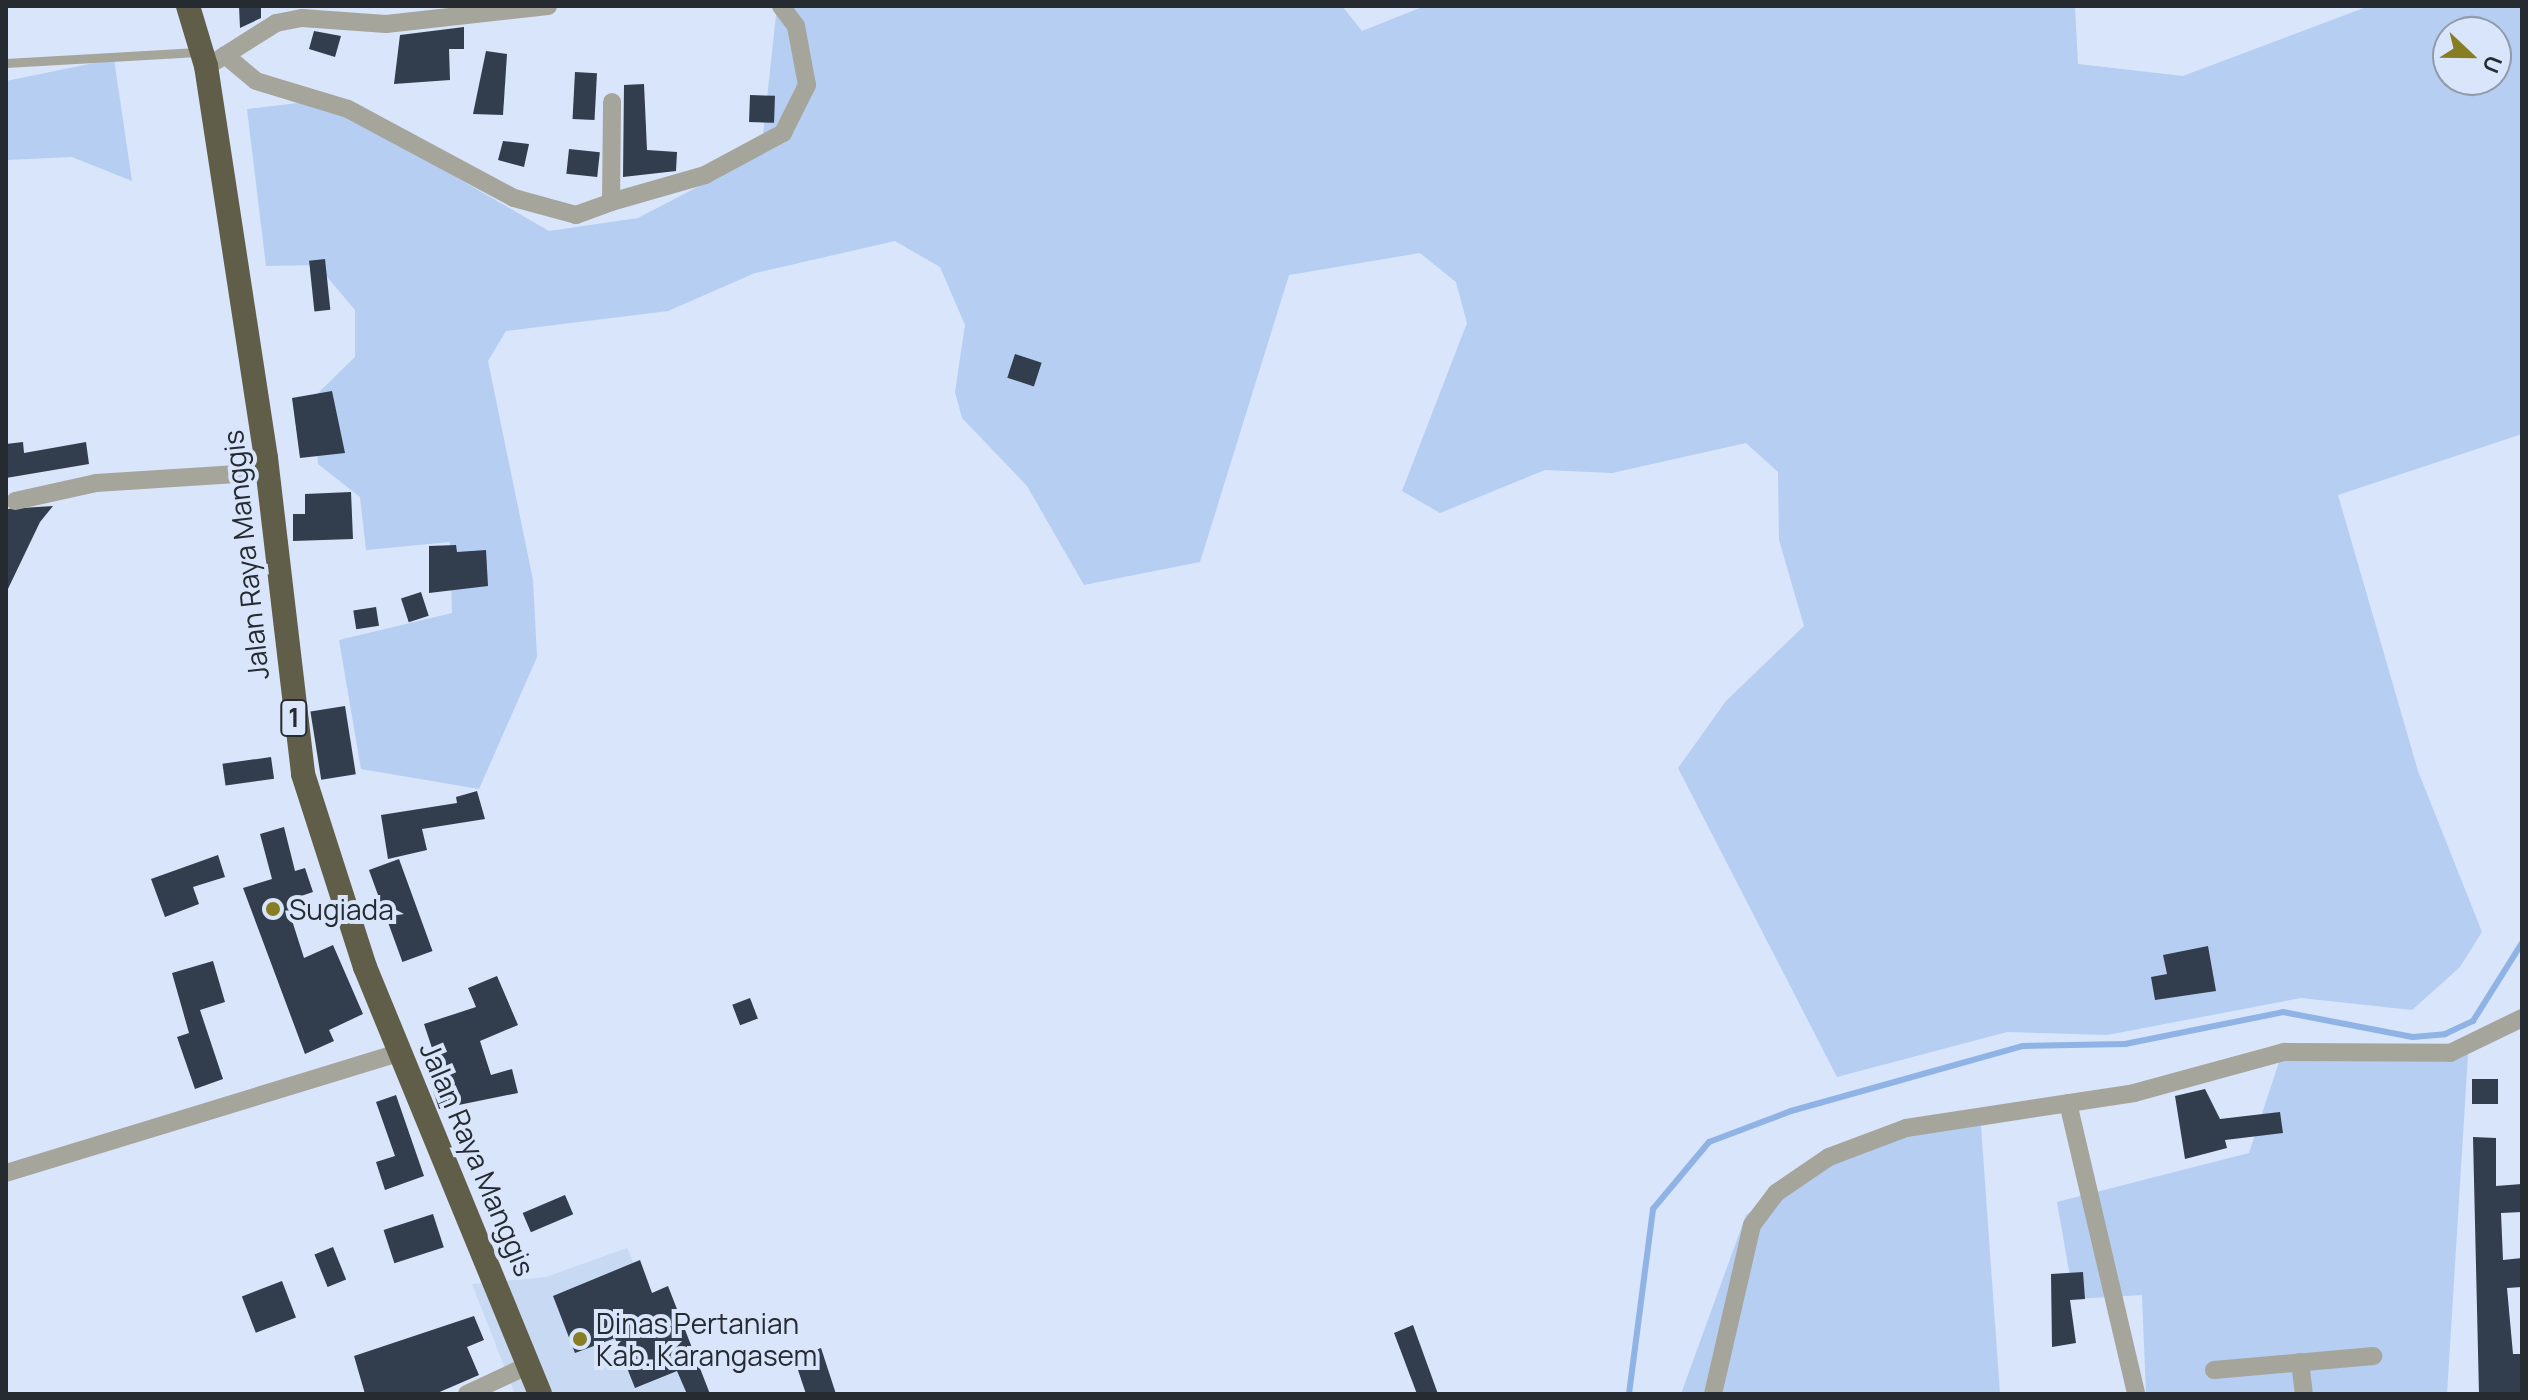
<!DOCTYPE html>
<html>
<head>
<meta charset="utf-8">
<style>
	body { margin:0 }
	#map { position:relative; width:2528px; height:1400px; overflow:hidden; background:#d8e5fa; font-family:Manrope,sans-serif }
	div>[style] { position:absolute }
	.built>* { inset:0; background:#c7d9f3 }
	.green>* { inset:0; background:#b5cef2 }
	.stream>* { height:6px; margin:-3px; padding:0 3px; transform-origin:3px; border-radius:3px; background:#90b3e6 }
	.building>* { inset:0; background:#323d4d; transform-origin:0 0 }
	.lane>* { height:9px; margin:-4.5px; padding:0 4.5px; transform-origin:4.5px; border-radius:4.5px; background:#a6a59b }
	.street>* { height:18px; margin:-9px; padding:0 9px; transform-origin:9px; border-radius:9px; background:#a6a59b }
	.highway>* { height:24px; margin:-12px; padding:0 12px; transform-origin:12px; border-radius:12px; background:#605e49 }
	.dots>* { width:22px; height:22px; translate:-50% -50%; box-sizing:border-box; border:4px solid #d8e5fa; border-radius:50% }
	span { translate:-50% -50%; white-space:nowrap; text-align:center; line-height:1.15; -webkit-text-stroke:8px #d8e5fa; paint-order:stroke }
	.shield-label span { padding:2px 6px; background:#d8e5fa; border:2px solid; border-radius:6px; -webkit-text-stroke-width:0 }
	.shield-label { font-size:26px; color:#262b32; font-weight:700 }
	.street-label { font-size:28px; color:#262b32 }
	.poi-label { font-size:28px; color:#262b32 }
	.left { translate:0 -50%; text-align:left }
	.frame { position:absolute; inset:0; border:8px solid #262b32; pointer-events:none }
	.north { position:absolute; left:2432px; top:16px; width:80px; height:80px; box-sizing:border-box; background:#d8e5fa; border:2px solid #919baa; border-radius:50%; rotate:112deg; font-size:22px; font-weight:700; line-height:32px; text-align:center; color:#262b32 }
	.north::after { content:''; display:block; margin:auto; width:28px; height:36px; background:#877d23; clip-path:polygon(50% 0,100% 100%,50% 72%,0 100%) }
</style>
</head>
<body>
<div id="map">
	<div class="built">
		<i style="clip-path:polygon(627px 1248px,691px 1394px,515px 1394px,472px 1284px,546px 1277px)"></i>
	</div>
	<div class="green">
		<i style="clip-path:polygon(evenodd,777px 6px,1342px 6px,1362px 31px,1425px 6px,2075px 6px,2078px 64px,2183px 76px,2369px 6px,2522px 6px,2522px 434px,2338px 495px,2418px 771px,2482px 932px,2460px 967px,2412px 1010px,2301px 998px,2107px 1035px,2007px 1032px,1837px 1077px,1678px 768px,1726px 701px,1804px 626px,1779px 540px,1778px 472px,1746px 443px,1612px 473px,1545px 470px,1440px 513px,1402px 491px,1467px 323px,1456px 282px,1420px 253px,1289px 275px,1200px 562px,1084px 585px,1027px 486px,962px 418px,955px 392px,965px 325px,940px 267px,895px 241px,755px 273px,668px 311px,506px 331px,488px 361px,533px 580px,537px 657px,479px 789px,361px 769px,339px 640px,452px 613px,450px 542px,366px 550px,360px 497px,318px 464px,313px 398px,355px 357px,355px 310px,317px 265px,266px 266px,247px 109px,323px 100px,549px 231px,638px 218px,761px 154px,777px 6px,2448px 32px,2496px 32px,2496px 80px,2448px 80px,2448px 32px)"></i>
		<i style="clip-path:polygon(114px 59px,132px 181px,72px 157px,6px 160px,6px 81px)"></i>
		<i style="clip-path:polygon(2469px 1038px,2447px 1394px,2146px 1394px,2142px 1295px,2074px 1299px,2057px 1202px,2249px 1153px,2283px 1050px,2410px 1056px)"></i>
		<i style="clip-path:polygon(1980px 1112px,2000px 1394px,1681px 1394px,1746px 1215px,1831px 1151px)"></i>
	</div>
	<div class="stream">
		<i style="left:1629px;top:1394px;width:187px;rotate:-82.6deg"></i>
		<i style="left:1653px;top:1209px;width:87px;rotate:-50.1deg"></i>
		<i style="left:1709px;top:1142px;width:88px;rotate:-20.7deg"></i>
		<i style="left:1791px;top:1111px;width:241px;rotate:-15.7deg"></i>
		<i style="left:2023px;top:1046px;width:102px;rotate:-1.1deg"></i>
		<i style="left:2125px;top:1044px;width:161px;rotate:-11.4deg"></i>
		<i style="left:2283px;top:1012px;width:132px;rotate:10.9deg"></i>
		<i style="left:2413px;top:1037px;width:32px;rotate:-5deg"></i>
		<i style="left:2445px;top:1034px;width:31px;rotate:-25deg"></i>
		<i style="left:2473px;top:1021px;width:92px;rotate:-57.9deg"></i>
	</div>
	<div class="building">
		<i style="clip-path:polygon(239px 6px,261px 6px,261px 18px,240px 28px)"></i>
		<i style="clip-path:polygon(464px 27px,464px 49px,449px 49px,450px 80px,394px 84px,400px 35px)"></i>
		<i style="clip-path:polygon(314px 31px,341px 36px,335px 57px,309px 49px)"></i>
		<i style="clip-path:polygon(486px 51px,507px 54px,503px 115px,473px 114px)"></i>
		<i style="left:575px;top:72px;width:22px;height:47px;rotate:3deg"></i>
		<i style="clip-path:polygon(644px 84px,647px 150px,677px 152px,676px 171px,623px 177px,624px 85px)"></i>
		<i style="left:750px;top:95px;width:25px;height:27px;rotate:2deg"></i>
		<i style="clip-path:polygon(503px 141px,529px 144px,524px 167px,498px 160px)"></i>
		<i style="left:569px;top:149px;width:31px;height:25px;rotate:6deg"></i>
		<i style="left:325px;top:259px;width:51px;height:16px;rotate:84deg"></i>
		<i style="left:1015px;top:354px;width:28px;height:25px;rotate:18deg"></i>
		<i style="clip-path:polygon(332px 391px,345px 453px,300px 458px,292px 398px)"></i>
		<i style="clip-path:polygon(23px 442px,24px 453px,86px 442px,89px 464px,6px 478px,6px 444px)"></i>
		<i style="clip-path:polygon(351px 492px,353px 539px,293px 541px,293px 514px,305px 514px,305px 494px)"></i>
		<i style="clip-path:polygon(53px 506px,40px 522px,6px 593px,6px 509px)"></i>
		<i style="clip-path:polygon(456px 545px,457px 552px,486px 550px,488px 586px,429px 593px,429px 546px)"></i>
		<i style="left:421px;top:592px;width:25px;height:21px;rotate:72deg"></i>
		<i style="left:376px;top:607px;width:19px;height:23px;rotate:81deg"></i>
		<i style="left:345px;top:706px;width:69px;height:35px;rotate:81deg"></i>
		<i style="left:271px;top:757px;width:22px;height:49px;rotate:82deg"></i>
		<i style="clip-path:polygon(477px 791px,485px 819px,422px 829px,427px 850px,388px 859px,381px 815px,457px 803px,456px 797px)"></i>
		<i style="clip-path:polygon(284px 827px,295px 871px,305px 868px,313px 892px,298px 897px,301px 907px,289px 911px,304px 958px,333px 945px,363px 1014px,329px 1030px,334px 1041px,305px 1054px,243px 888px,272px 879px,260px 834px)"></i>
		<i style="clip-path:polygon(218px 855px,225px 877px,193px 887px,199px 904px,165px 917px,151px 879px)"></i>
		<i style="left:399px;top:859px;width:98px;height:32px;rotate:70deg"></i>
		<i style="clip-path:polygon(2208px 946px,2216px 991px,2155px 1000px,2151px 977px,2167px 974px,2163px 955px)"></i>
		<i style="clip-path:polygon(213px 961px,225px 1002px,200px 1010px,223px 1079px,195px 1089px,177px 1037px,189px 1033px,172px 973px)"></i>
		<i style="clip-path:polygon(497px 976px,518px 1025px,480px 1041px,491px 1075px,512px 1069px,518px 1093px,439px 1109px,428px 1075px,440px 1072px,424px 1024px,476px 1007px,468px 988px)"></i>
		<i style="left:750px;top:998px;width:22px;height:19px;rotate:69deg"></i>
		<i style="left:2472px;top:1079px;width:26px;height:25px"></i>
		<i style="clip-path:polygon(2205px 1089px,2220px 1119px,2280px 1112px,2283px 1133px,2225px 1140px,2227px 1148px,2185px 1159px,2175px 1096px)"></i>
		<i style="clip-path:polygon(396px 1095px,424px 1176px,385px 1190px,376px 1162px,395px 1156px,376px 1102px)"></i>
		<i style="clip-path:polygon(2473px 1137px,2496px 1138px,2496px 1186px,2522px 1184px,2522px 1212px,2501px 1213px,2503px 1260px,2522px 1258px,2522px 1287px,2507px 1288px,2513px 1354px,2522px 1354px,2522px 1394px,2479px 1394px)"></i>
		<i style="left:565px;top:1195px;width:21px;height:46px;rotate:67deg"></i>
		<i style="left:433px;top:1214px;width:35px;height:52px;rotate:72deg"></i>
		<i style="left:333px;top:1247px;width:35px;height:20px;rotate:68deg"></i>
		<i style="clip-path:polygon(640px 1260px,652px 1293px,668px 1286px,710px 1394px,687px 1394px,677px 1371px,635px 1388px,615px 1338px,575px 1353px,553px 1296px)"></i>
		<i style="clip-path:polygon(2083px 1272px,2085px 1299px,2070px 1300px,2076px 1343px,2052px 1347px,2051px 1274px)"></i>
		<i style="left:282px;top:1281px;width:39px;height:43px;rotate:69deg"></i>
		<i style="clip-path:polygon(474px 1316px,484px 1340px,467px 1347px,479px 1375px,435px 1394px,365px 1394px,354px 1356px)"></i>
		<i style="clip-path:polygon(1413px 1325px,1438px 1394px,1417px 1394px,1394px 1333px)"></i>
		<i style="clip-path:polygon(821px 1348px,836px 1394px,806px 1394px,794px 1358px)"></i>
	</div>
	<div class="lane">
		<i style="left:6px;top:63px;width:192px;rotate:-3.3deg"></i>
	</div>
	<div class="street">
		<i style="left:225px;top:55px;width:40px;rotate:40deg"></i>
		<i style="left:256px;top:81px;width:96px;rotate:16.9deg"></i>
		<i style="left:348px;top:109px;width:188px;rotate:28.2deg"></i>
		<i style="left:514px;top:198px;width:64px;rotate:15.3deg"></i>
		<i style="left:576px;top:215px;width:37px;rotate:-20deg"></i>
		<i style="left:611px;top:202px;width:100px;rotate:-89.4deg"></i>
		<i style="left:216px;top:61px;width:71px;rotate:-32.3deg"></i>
		<i style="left:276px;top:23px;width:26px;rotate:-11deg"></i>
		<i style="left:302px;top:18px;width:84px;rotate:4.1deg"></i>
		<i style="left:386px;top:24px;width:163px;rotate:-6.3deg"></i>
		<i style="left:611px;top:202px;width:98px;rotate:-16deg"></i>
		<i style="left:705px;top:175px;width:89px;rotate:-28.3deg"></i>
		<i style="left:783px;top:133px;width:54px;rotate:-63.4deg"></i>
		<i style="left:807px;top:85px;width:60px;rotate:-100.6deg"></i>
		<i style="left:796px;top:26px;width:25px;rotate:-127deg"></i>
		<i style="left:15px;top:501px;width:83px;rotate:-12.5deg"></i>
		<i style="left:96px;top:483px;width:172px;rotate:-3.7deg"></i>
		<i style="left:2068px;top:1103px;width:299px;rotate:76.8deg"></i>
		<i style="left:6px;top:1173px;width:414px;rotate:-17deg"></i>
		<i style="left:2300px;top:1362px;width:32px;rotate:83deg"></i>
		<i style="left:2214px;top:1370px;width:160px;rotate:-5deg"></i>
		<i style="left:467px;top:1394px;width:68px;rotate:-25.1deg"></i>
		<i style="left:1713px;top:1394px;width:173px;rotate:-77deg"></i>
		<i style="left:1752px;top:1225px;width:40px;rotate:-53deg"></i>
		<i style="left:1776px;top:1193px;width:64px;rotate:-34.2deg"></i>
		<i style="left:1829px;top:1157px;width:82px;rotate:-20.6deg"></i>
		<i style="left:1906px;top:1128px;width:231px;rotate:-8.7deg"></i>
		<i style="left:2134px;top:1093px;width:156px;rotate:-15.3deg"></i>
		<i style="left:2284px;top:1052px;width:166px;rotate:0.3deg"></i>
		<i style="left:2450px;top:1053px;width:80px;rotate:-25.9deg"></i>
	</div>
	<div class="highway">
		<i style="left:188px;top:6px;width:63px;rotate:73.3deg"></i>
		<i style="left:206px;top:66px;width:397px;rotate:81.3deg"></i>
		<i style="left:266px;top:458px;width:318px;rotate:83.3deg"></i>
		<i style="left:303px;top:774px;width:203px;rotate:72.2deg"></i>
		<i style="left:365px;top:967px;width:461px;rotate:67.7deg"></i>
	</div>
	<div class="dots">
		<i style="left:273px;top:909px;background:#877d23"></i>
		<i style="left:580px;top:1339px;background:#877d23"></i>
	</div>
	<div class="shield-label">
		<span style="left:294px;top:718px">1</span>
	</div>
	<div class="street-label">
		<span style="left:245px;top:555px;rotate:-96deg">Jalan Raya Manggis</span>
		<span style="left:478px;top:1159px;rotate:67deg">Jalan Raya Manggis</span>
	</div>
	<div class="poi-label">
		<span class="left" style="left:289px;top:909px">Sugiada</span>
		<span class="left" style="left:596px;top:1339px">Dinas Pertanian<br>Kab. Karangasem</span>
	</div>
	<div class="frame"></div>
	<div class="north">U</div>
</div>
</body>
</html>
